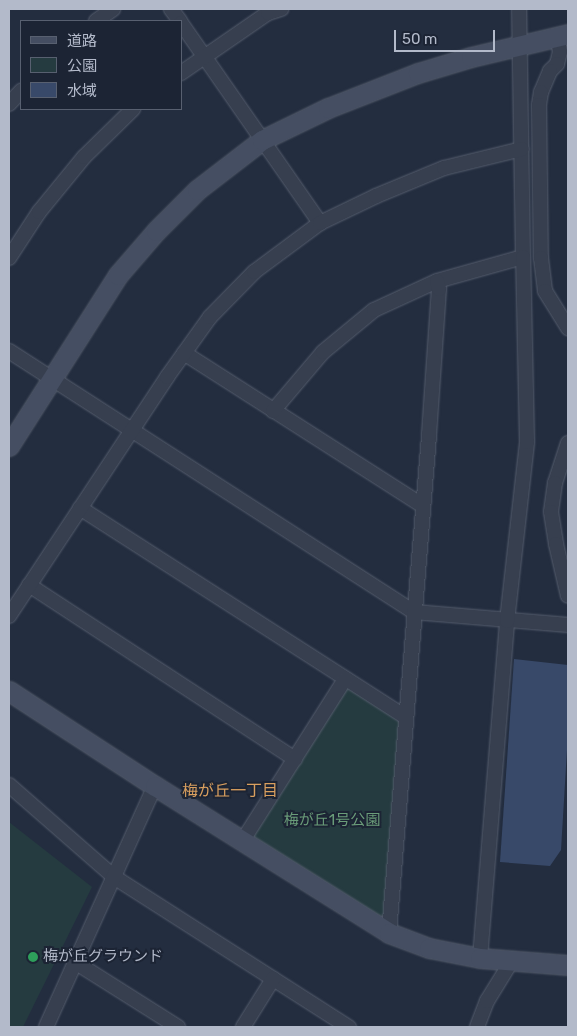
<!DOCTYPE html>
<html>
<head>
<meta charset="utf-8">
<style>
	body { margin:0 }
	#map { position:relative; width:577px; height:1036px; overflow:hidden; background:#232d3f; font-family:Rubik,"Noto Sans JP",sans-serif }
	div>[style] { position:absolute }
	.green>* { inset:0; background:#253b40 }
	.water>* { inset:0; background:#384969 }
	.roads { filter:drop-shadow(0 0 1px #555d6d) drop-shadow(0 0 1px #555d6d) }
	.street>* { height:14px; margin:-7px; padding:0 7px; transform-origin:7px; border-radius:7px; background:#373f4f }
	.secondary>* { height:19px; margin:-9.5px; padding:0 9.5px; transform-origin:9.5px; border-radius:9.5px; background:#454e62 }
	.dots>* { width:14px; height:14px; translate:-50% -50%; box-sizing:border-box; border:2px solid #1c2434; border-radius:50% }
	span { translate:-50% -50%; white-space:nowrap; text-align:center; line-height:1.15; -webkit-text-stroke:4px #1c2434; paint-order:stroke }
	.park-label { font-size:15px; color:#6a9c79 }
	.poi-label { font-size:15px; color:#b3baca }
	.left { translate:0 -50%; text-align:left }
	.neighbourhood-label { font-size:16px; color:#d99f5f }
	.frame { position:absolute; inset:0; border:10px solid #b3baca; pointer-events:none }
	.legend { position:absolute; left:20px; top:20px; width:162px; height:90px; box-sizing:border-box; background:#1c2434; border:1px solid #586070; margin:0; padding:6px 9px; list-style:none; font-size:15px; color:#b3baca }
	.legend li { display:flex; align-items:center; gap:10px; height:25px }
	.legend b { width:25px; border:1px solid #586070 }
	.scale { position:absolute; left:394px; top:30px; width:101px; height:22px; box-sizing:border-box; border:2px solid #b3baca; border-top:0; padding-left:6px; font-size:15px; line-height:18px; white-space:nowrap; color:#b3baca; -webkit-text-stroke:4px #1c2434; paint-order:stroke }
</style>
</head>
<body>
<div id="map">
	<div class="green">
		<i style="clip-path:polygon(345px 679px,406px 717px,389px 933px,243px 840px)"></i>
		<i style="clip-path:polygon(9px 822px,92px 887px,23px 1027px,9px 1027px)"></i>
	</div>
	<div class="water">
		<i style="clip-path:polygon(514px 659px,568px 665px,568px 733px,561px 850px,550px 866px,500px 862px)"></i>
	</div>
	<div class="roads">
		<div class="street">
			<i style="left:171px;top:9px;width:15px;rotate:53deg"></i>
			<i style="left:96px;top:21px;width:21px;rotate:-35deg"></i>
			<i style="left:181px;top:23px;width:244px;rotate:55.2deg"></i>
			<i style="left:557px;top:36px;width:16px;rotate:79deg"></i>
			<i style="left:560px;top:52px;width:12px;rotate:104deg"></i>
			<i style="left:557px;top:64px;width:10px;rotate:135deg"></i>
			<i style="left:550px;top:71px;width:23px;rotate:113deg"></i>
			<i style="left:541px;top:92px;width:13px;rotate:99deg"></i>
			<i style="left:539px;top:105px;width:153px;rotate:89.3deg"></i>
			<i style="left:541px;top:258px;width:33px;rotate:83deg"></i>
			<i style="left:545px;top:291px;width:44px;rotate:58.1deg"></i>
			<i style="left:181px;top:73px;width:106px;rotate:-34.6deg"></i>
			<i style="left:268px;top:13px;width:14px;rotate:-17deg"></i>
			<i style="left:9px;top:104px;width:18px;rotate:-47deg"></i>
			<i style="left:9px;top:258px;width:55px;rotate:-56.9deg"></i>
			<i style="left:39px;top:212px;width:71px;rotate:-50.7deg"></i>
			<i style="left:84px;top:157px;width:69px;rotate:-44.4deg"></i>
			<i style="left:9px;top:351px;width:482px;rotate:32.8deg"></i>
			<i style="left:414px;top:612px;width:155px;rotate:4.8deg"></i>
			<i style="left:184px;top:353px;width:284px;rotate:32.6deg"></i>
			<i style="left:273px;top:411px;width:77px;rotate:-49.7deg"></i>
			<i style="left:323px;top:352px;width:66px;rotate:-39.5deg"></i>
			<i style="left:374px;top:310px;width:69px;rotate:-24.7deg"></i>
			<i style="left:437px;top:281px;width:89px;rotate:-15.6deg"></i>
			<i style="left:523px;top:257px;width:248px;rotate:-90.9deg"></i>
			<i style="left:568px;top:443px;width:42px;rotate:108deg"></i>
			<i style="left:555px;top:483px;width:29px;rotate:98deg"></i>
			<i style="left:551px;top:512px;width:32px;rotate:81deg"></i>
			<i style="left:556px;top:544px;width:53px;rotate:77deg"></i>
			<i style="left:80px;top:508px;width:387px;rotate:32.7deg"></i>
			<i style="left:29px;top:585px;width:318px;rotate:33.2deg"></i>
			<i style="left:9px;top:616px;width:287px;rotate:-56.5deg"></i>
			<i style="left:167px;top:377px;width:74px;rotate:-54.4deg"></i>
			<i style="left:210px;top:317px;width:63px;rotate:-45.6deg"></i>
			<i style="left:254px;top:272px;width:82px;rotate:-36.6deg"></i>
			<i style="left:320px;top:223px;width:62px;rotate:-25.7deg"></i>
			<i style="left:376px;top:196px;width:74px;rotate:-22.4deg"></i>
			<i style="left:444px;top:168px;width:80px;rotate:-13.7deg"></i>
			<i style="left:9px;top:785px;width:140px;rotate:41.2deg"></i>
			<i style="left:114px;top:877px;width:279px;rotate:32.6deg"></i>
			<i style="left:243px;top:840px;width:191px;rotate:-57.6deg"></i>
			<i style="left:389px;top:933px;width:500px;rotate:-85.4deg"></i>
			<i style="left:429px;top:435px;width:146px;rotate:-86.1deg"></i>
			<i style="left:439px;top:289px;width:8px;rotate:-104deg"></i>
			<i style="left:480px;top:958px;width:338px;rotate:-85.4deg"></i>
			<i style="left:507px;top:621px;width:180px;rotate:-83.6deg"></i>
			<i style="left:527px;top:442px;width:185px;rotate:-91.2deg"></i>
			<i style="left:75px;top:962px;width:122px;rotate:32.3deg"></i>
			<i style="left:46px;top:1027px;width:265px;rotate:-65.7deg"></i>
			<i style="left:243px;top:1027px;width:57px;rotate:-58deg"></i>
			<i style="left:477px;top:1027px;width:28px;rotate:-69deg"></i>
			<i style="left:487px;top:1001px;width:46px;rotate:-58.4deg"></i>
		</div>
		<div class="secondary">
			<i style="left:9px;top:446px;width:203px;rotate:-57.5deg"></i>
			<i style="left:118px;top:275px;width:58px;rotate:-49.2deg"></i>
			<i style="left:156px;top:231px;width:58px;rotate:-45deg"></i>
			<i style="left:197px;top:190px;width:82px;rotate:-37.6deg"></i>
			<i style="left:262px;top:140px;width:73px;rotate:-25.9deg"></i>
			<i style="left:328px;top:108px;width:97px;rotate:-21.3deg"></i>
			<i style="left:418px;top:73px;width:55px;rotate:-16.8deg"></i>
			<i style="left:471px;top:57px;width:100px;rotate:-13.3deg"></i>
			<i style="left:9px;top:691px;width:174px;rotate:33.1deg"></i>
			<i style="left:155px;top:786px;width:276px;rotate:32.1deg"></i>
			<i style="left:389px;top:933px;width:43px;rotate:20.6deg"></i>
			<i style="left:429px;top:948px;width:52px;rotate:11.1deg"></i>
			<i style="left:480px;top:958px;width:88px;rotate:4.5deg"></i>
		</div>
	</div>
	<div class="dots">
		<i style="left:33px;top:957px;background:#2e9e5b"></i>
	</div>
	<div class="park-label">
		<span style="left:332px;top:821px">梅が丘1号公園</span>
	</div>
	<div class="poi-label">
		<span class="left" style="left:43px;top:957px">梅が丘グラウンド</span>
	</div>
	<div class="neighbourhood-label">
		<span style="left:230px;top:791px">梅が丘一丁目</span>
	</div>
	<div class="frame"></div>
	<ul class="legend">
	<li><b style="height:6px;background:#454e62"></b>道路</li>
	<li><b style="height:14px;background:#253b40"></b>公園</li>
	<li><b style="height:14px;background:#384969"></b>水域</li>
	</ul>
	<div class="scale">50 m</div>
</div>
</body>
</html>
